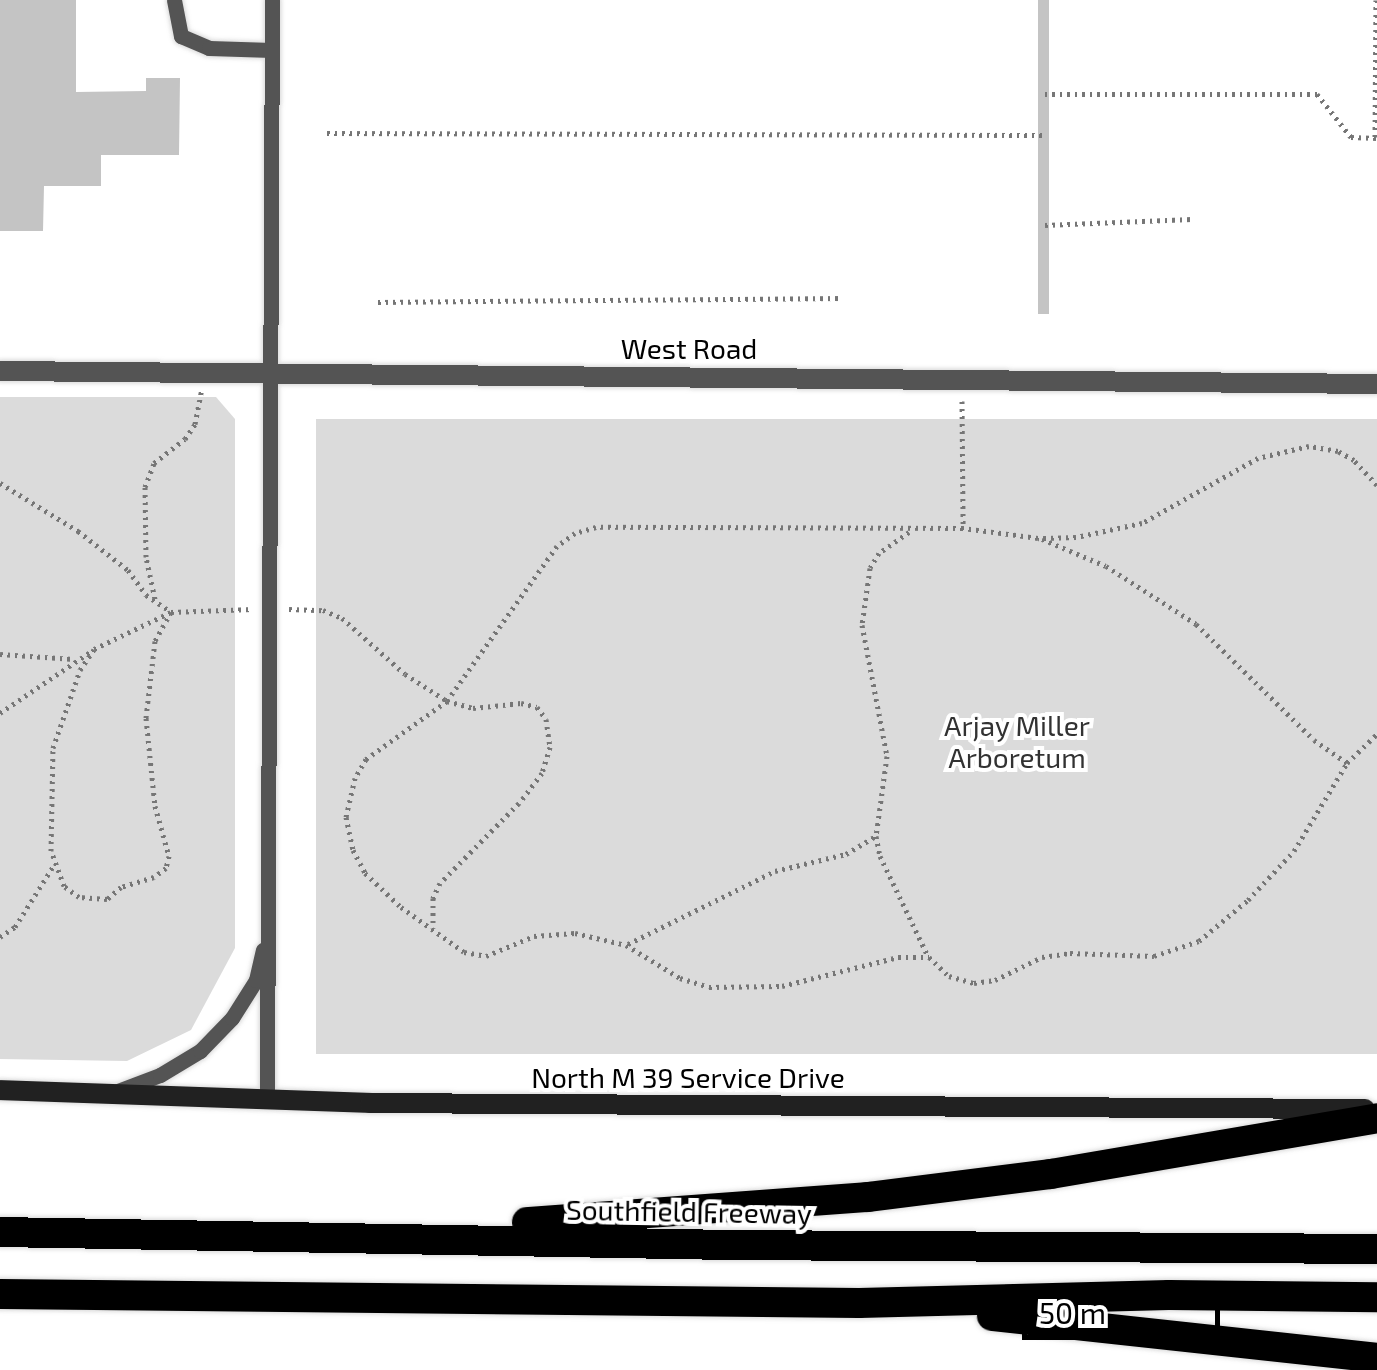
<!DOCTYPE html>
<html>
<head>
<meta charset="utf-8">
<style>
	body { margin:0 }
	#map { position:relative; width:1377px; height:1370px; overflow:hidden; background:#fff; font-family:"Exo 2",sans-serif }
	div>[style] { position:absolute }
	.green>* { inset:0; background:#dbdbdb; transform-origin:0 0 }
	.building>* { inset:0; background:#c4c4c4; transform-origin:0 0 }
	.path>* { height:5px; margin-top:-2.5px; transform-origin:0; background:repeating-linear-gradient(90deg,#767676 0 2.5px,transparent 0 7.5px) }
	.roads { filter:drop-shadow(0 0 2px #dbdbdb) drop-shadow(0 0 2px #dbdbdb) }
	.lane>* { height:15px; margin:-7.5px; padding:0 7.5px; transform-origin:7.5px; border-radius:7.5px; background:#545454 }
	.street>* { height:20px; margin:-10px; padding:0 10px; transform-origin:10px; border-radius:10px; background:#545454 }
	.secondary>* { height:20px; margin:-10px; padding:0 10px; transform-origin:10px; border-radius:10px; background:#212121 }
	.highway>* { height:30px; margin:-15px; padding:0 15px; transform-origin:15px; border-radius:15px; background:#000 }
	span { translate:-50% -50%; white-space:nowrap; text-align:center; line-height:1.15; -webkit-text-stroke:8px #fff; paint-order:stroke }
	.street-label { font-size:28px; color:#000 }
	.park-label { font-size:28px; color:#323232 }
	.scale { position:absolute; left:1022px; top:1295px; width:198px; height:45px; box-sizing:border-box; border:5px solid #000; border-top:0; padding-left:12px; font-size:30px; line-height:35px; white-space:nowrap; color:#000; -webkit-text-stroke:8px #fff; paint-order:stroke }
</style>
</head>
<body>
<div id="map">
	<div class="green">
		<i style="clip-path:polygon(0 397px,216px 397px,235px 419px,235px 948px,191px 1030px,127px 1061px,0 1059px)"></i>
		<i style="left:316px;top:419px;width:1061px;height:635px"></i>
	</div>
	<div class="building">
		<i style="clip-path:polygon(0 0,76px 0,76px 92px,146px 91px,146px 78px,180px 78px,179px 155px,101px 155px,101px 186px,44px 186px,43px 231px,0 231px)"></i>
		<i style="left:1038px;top:0;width:11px;height:314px"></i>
	</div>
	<div class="path">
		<i style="left:1045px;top:94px;width:272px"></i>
		<i style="left:1317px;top:94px;width:55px;rotate:51.7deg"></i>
		<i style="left:1351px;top:137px;width:26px;rotate:2deg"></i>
		<i style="left:327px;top:133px;width:718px;rotate:0.16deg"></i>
		<i style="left:1375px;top:137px;width:137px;rotate:-89.6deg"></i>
		<i style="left:1045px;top:225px;width:147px;rotate:-2.3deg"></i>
		<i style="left:378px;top:302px;width:465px;rotate:-0.5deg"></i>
		<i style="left:962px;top:401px;width:127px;rotate:89.5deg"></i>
		<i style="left:0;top:483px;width:92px;rotate:31.6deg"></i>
		<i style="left:78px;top:531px;width:63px;rotate:38deg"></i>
		<i style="left:128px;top:570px;width:31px;rotate:54deg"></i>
		<i style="left:146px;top:595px;width:30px;rotate:34deg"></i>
		<i style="left:171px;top:612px;width:82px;rotate:-2.1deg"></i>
		<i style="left:1377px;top:485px;width:34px;rotate:-133deg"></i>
		<i style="left:1354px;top:460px;width:18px;rotate:-151deg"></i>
		<i style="left:1338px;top:451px;width:29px;rotate:-170deg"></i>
		<i style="left:1309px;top:446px;width:52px;rotate:166.8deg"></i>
		<i style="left:1258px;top:458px;width:133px;rotate:150.7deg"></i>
		<i style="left:1142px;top:523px;width:67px;rotate:168deg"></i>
		<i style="left:1076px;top:537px;width:38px;rotate:178deg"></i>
		<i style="left:1038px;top:538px;width:76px;rotate:-172.4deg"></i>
		<i style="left:963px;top:528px;width:367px;rotate:-179.8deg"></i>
		<i style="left:596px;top:527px;width:22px;rotate:164deg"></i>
		<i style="left:575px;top:533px;width:22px;rotate:144deg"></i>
		<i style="left:557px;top:546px;width:190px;rotate:125.4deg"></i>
		<i style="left:447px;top:701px;width:100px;rotate:144.4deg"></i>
		<i style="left:366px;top:759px;width:22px;rotate:120deg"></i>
		<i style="left:355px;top:778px;width:40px;rotate:103deg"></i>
		<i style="left:346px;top:817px;width:34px;rotate:78deg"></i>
		<i style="left:353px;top:850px;width:26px;rotate:62deg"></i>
		<i style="left:365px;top:873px;width:50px;rotate:43.4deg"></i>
		<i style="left:401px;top:907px;width:77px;rotate:35.5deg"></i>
		<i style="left:464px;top:952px;width:22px;rotate:10deg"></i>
		<i style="left:486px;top:956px;width:52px;rotate:-22.6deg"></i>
		<i style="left:534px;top:936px;width:41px;rotate:-4.2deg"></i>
		<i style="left:575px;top:933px;width:52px;rotate:13.2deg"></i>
		<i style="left:626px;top:945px;width:63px;rotate:31.4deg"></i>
		<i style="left:680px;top:978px;width:30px;rotate:17deg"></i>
		<i style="left:709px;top:987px;width:73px;rotate:-0.8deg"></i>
		<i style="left:782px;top:986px;width:120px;rotate:-14deg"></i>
		<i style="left:898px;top:957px;width:31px"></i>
		<i style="left:929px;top:957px;width:28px;rotate:44deg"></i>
		<i style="left:949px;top:976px;width:26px;rotate:16deg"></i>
		<i style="left:974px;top:983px;width:21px;rotate:-8deg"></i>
		<i style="left:995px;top:980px;width:52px;rotate:-26.1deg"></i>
		<i style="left:1042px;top:957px;width:28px;rotate:-8deg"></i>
		<i style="left:1070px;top:953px;width:84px;rotate:2deg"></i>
		<i style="left:1154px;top:956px;width:47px;rotate:-18.4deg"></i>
		<i style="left:1199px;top:941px;width:64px;rotate:-39.9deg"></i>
		<i style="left:1248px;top:900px;width:67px;rotate:-46.8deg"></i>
		<i style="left:1294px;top:851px;width:103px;rotate:-58.9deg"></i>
		<i style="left:1347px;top:763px;width:42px;rotate:-44deg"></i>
		<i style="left:909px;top:532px;width:37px;rotate:145deg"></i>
		<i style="left:879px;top:553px;width:17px;rotate:121deg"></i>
		<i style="left:870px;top:568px;width:58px;rotate:98deg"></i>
		<i style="left:862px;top:625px;width:133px;rotate:79.2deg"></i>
		<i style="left:887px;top:756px;width:81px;rotate:97.8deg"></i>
		<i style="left:876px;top:836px;width:20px;rotate:79deg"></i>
		<i style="left:880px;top:856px;width:111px;rotate:64.4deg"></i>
		<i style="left:1042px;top:539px;width:69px;rotate:22.9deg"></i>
		<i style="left:1106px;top:566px;width:107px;rotate:32.8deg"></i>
		<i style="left:1196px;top:624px;width:165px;rotate:44.5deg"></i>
		<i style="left:1314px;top:740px;width:40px;rotate:34.9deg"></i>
		<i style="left:155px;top:599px;width:43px;rotate:-102.1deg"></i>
		<i style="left:146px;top:557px;width:70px;rotate:-90.8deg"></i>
		<i style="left:145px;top:487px;width:26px;rotate:-69deg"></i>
		<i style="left:154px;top:463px;width:39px;rotate:-38deg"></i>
		<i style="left:185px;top:439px;width:18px;rotate:-56deg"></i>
		<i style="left:195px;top:424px;width:33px;rotate:-79deg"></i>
		<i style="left:289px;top:609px;width:34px;rotate:2deg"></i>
		<i style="left:323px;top:610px;width:21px;rotate:23deg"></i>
		<i style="left:342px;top:618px;width:84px;rotate:41.6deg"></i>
		<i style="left:405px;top:674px;width:50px;rotate:32.7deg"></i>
		<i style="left:447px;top:701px;width:27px;rotate:15deg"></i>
		<i style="left:473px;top:708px;width:48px;rotate:-5.9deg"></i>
		<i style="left:521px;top:703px;width:16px;rotate:14deg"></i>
		<i style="left:537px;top:707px;width:15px;rotate:53deg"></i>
		<i style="left:546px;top:719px;width:28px;rotate:82deg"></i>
		<i style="left:550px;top:747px;width:27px;rotate:107deg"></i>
		<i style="left:542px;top:773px;width:38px;rotate:127deg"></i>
		<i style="left:519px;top:803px;width:112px;rotate:134.6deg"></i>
		<i style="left:440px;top:883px;width:17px;rotate:115deg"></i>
		<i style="left:433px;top:898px;width:30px;rotate:90deg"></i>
		<i style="left:171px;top:612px;width:33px;rotate:119deg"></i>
		<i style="left:155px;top:641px;width:78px;rotate:96.7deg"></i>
		<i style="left:146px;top:718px;width:88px;rotate:84.2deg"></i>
		<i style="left:155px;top:806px;width:52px;rotate:74.4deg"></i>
		<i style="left:169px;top:856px;width:12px;rotate:104deg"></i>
		<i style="left:166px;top:868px;width:15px;rotate:143deg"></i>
		<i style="left:154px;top:877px;width:34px;rotate:163deg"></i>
		<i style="left:121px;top:887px;width:18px;rotate:139deg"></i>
		<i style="left:107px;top:899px;width:28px;rotate:-176deg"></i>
		<i style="left:79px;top:897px;width:19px;rotate:-144deg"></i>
		<i style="left:64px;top:886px;width:37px;rotate:-110deg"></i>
		<i style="left:51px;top:851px;width:103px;rotate:-88.9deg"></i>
		<i style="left:53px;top:748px;width:83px;rotate:-70.9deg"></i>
		<i style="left:80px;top:670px;width:25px;rotate:-56deg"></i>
		<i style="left:94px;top:649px;width:85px;rotate:-25.7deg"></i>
		<i style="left:0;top:654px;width:74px;rotate:3.9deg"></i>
		<i style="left:0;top:713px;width:112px;rotate:-34.1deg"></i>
		<i style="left:0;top:937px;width:18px;rotate:-34deg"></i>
		<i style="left:15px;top:927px;width:73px;rotate:-57.8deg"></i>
		<i style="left:628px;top:944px;width:164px;rotate:-26.4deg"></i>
		<i style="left:775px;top:871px;width:73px;rotate:-13.5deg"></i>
		<i style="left:846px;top:854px;width:35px;rotate:-31deg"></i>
	</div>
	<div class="roads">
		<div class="lane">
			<i style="left:174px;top:0;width:37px;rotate:79deg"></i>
			<i style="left:181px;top:36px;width:30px;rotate:23deg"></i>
			<i style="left:209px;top:48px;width:63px;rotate:1.8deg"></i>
			<i style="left:115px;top:1092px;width:48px;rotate:-20.7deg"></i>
			<i style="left:160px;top:1075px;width:47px;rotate:-31deg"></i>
			<i style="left:200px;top:1051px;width:46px;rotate:-45.9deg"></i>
			<i style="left:232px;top:1018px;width:45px;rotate:-57.7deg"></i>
			<i style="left:256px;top:980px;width:31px;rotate:-77deg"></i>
			<i style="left:267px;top:1100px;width:1100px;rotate:-89.74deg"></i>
		</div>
		<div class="street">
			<i style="left:0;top:371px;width:1377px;rotate:0.54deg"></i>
		</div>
		<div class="secondary">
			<i style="left:0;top:1090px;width:370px;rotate:2deg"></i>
			<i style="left:370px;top:1103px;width:995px;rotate:0.35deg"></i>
		</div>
		<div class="highway">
			<i style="left:527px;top:1222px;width:342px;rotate:-4.2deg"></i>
			<i style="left:868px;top:1197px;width:184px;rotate:-7.2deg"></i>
			<i style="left:1051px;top:1174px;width:331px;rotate:-9.7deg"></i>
			<i style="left:0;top:1232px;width:729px;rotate:1.02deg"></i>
			<i style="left:729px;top:1245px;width:648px;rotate:0.35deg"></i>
			<i style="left:0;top:1294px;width:859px;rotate:0.6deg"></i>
			<i style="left:859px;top:1303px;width:310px;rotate:-1.5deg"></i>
			<i style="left:1169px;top:1295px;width:208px;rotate:0.6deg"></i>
			<i style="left:992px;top:1316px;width:387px;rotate:6.2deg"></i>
		</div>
	</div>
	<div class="street-label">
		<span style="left:689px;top:348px">West Road</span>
		<span style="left:688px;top:1077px">North M 39 Service Drive</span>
		<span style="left:689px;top:1211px;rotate:1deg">Southfield Freeway</span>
	</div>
	<div class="park-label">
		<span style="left:1017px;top:741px">Arjay Miller<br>Arboretum</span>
	</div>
	<div class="scale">50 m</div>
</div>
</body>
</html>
